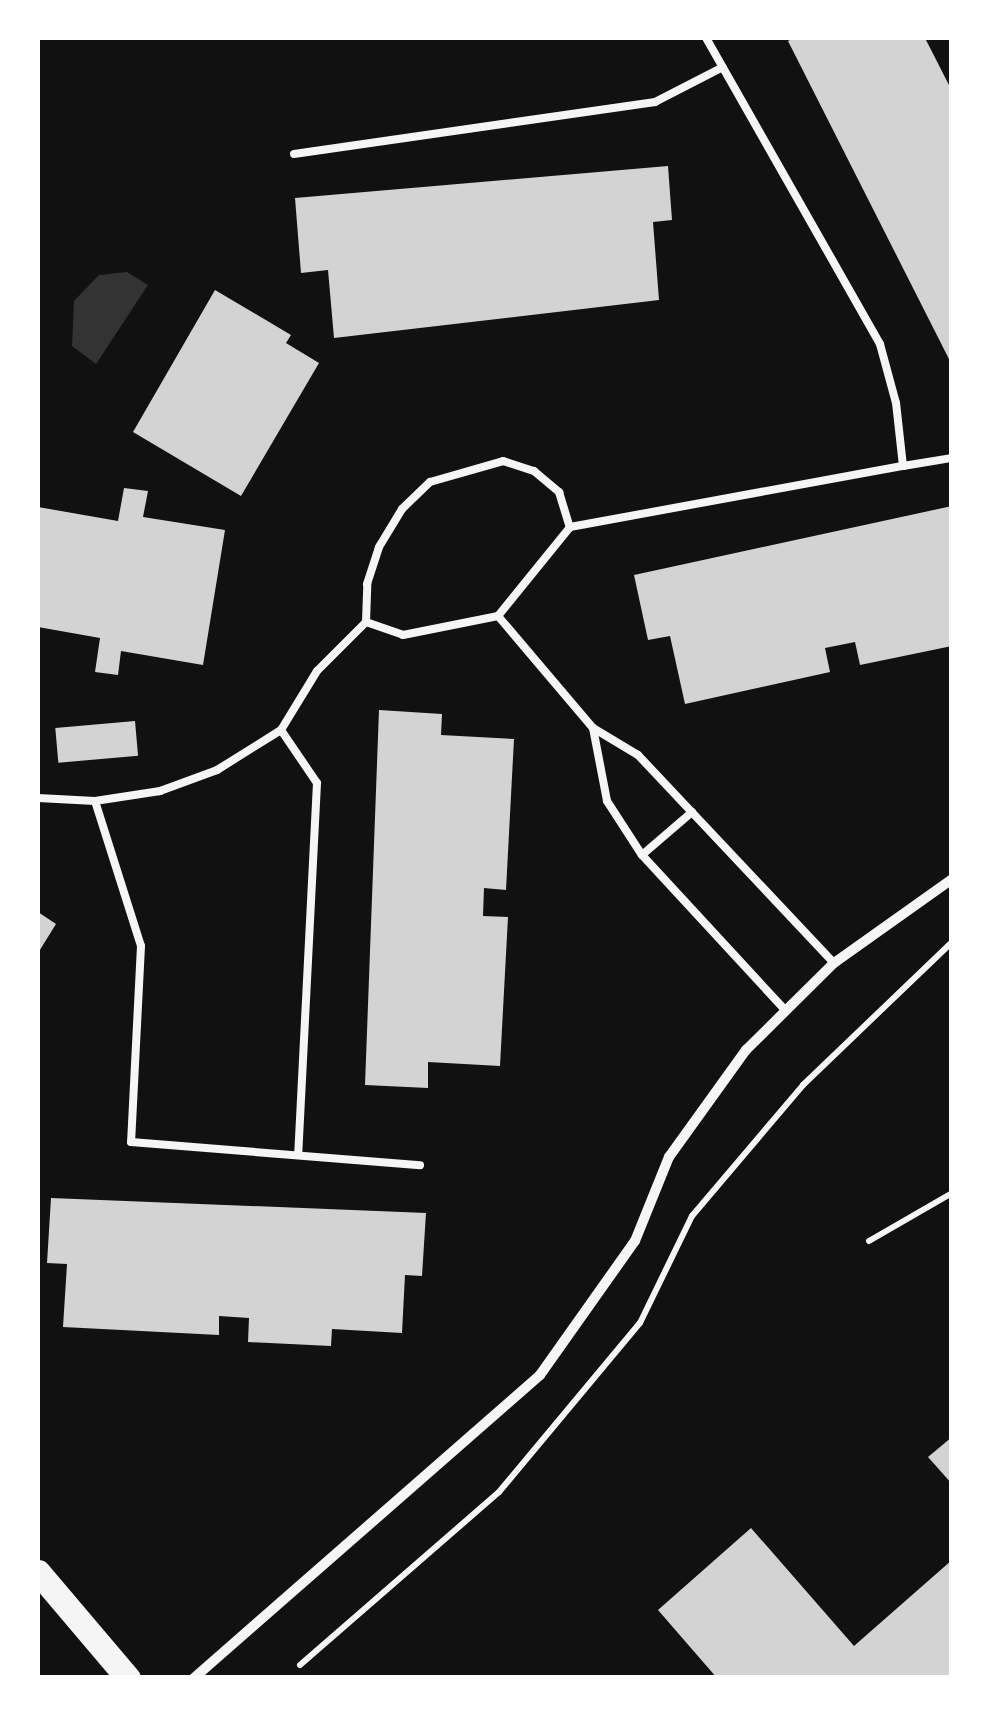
<!DOCTYPE html>
<html>
<head>
<meta charset="utf-8">
<style>
	body { margin:0 }
	#map { position:relative; width:989px; height:1715px; overflow:hidden; background:#111; font-family:"Roboto Serif",serif }
	div>[style] { position:absolute }
	.water>* { inset:0; background:#333 }
	.building>* { inset:0; background:#d3d3d3; transform-origin:0 0 }
	.path>* { height:6px; margin:-3px; padding:0 3px; transform-origin:3px; border-radius:3px; background:#f5f5f5 }
	.service>* { height:8px; margin:-4px; padding:0 4px; transform-origin:4px; border-radius:4px; background:#f5f5f5 }
	.minor>* { height:10px; margin:-5px; padding:0 5px; transform-origin:5px; border-radius:5px; background:#f5f5f5 }
	.primary>* { height:25px; margin:-12.5px; padding:0 12.5px; transform-origin:12.5px; border-radius:12.5px; background:#f5f5f5 }
	span { translate:-50% -50%; white-space:nowrap; text-align:center; line-height:1.15; -webkit-text-stroke:10px #fff; paint-order:stroke }
	.frame { position:absolute; inset:0; border:40px solid #fff; pointer-events:none }
</style>
</head>
<body>
<div id="map">
	<div class="water">
		<i style="clip-path:polygon(127px 272px,148px 285px,96px 364px,72px 346px,74px 301px,99px 275px)"></i>
	</div>
	<div class="building">
		<i style="clip-path:polygon(794px 38px,925px 38px,952px 91px,952px 365px,788px 41px)"></i>
		<i style="clip-path:polygon(668px 166px,672px 220px,653px 222px,659px 300px,334px 338px,328px 270px,301px 273px,295px 198px)"></i>
		<i style="clip-path:polygon(215px 290px,291px 335px,286px 343px,319px 363px,241px 496px,133px 432px)"></i>
		<i style="clip-path:polygon(124px 488px,148px 491px,143px 517px,225px 530px,203px 665px,121px 651px,118px 675px,95px 672px,100px 638px,38px 627px,38px 507px,118px 521px)"></i>
		<i style="clip-path:polygon(952px 506px,952px 646px,860px 665px,855px 642px,825px 648px,830px 672px,685px 704px,670px 636px,648px 640px,634px 575px)"></i>
		<i style="clip-path:polygon(379px 710px,442px 714px,441px 735px,514px 739px,506px 890px,484px 888px,483px 916px,508px 917px,500px 1066px,428px 1062px,428px 1088px,365px 1085px)"></i>
		<i style="left:135px;top:721px;width:35px;height:80px;rotate:85deg"></i>
		<i style="clip-path:polygon(38px 912px,56px 924px,38px 953px)"></i>
		<i style="clip-path:polygon(51px 1198px,426px 1213px,422px 1276px,405px 1275px,402px 1333px,332px 1329px,331px 1346px,248px 1342px,249px 1318px,219px 1316px,219px 1335px,63px 1327px,67px 1264px,47px 1263px)"></i>
		<i style="clip-path:polygon(952px 1437px,952px 1484px,928px 1457px)"></i>
		<i style="clip-path:polygon(751px 1528px,854px 1646px,952px 1560px,952px 1678px,717px 1678px,658px 1610px)"></i>
	</div>
	<div class="path">
		<i style="left:869px;top:1241px;width:96px;rotate:-30deg"></i>
		<i style="left:300px;top:1665px;width:264px;rotate:-41deg"></i>
		<i style="left:499px;top:1492px;width:220px;rotate:-50.2deg"></i>
		<i style="left:640px;top:1323px;width:119px;rotate:-64.1deg"></i>
		<i style="left:692px;top:1216px;width:172px;rotate:-49.7deg"></i>
		<i style="left:803px;top:1085px;width:207px;rotate:-43.8deg"></i>
	</div>
	<div class="service">
		<i style="left:294px;top:154px;width:365px;rotate:-8.2deg"></i>
		<i style="left:655px;top:102px;width:76px;rotate:-27.2deg"></i>
		<i style="left:903px;top:466px;width:50px;rotate:-9.3deg"></i>
		<i style="left:498px;top:616px;width:147px;rotate:49.7deg"></i>
		<i style="left:593px;top:728px;width:52px;rotate:31deg"></i>
		<i style="left:638px;top:755px;width:286px;rotate:46.7deg"></i>
		<i style="left:366px;top:622px;width:38px;rotate:-88deg"></i>
		<i style="left:367px;top:584px;width:39px;rotate:-72deg"></i>
		<i style="left:379px;top:547px;width:44px;rotate:-58.8deg"></i>
		<i style="left:402px;top:509px;width:39px;rotate:-44deg"></i>
		<i style="left:430px;top:482px;width:76px;rotate:-16deg"></i>
		<i style="left:503px;top:461px;width:33px;rotate:18deg"></i>
		<i style="left:534px;top:471px;width:33px;rotate:40deg"></i>
		<i style="left:559px;top:492px;width:37px;rotate:73deg"></i>
		<i style="left:593px;top:728px;width:74px;rotate:79.1deg"></i>
		<i style="left:607px;top:801px;width:64px;rotate:57.1deg"></i>
		<i style="left:642px;top:855px;width:212px;rotate:47.3deg"></i>
		<i style="left:281px;top:730px;width:64px;rotate:55.8deg"></i>
		<i style="left:317px;top:783px;width:372px;rotate:92.9deg"></i>
		<i style="left:38px;top:798px;width:57px;rotate:3deg"></i>
		<i style="left:95px;top:801px;width:66px;rotate:-8.7deg"></i>
		<i style="left:160px;top:791px;width:61px;rotate:-20.2deg"></i>
		<i style="left:217px;top:770px;width:75px;rotate:-32deg"></i>
		<i style="left:281px;top:730px;width:69px;rotate:-58.6deg"></i>
		<i style="left:317px;top:671px;width:69px;rotate:-45deg"></i>
		<i style="left:366px;top:622px;width:39px;rotate:19deg"></i>
		<i style="left:403px;top:635px;width:97px;rotate:-11.3deg"></i>
		<i style="left:498px;top:616px;width:114px;rotate:-51deg"></i>
		<i style="left:570px;top:527px;width:339px;rotate:-10.4deg"></i>
		<i style="left:903px;top:466px;width:63px;rotate:-96.3deg"></i>
		<i style="left:896px;top:403px;width:61px;rotate:-105.2deg"></i>
		<i style="left:880px;top:344px;width:352px;rotate:-119.6deg"></i>
		<i style="left:95px;top:801px;width:152px;rotate:72.4deg"></i>
		<i style="left:141px;top:946px;width:196px;rotate:92.9deg"></i>
		<i style="left:131px;top:1142px;width:290px;rotate:4.6deg"></i>
		<i style="left:642px;top:855px;width:66px;rotate:-40.7deg"></i>
	</div>
	<div class="minor">
		<i style="left:194px;top:1678px;width:460px;rotate:-41.2deg"></i>
		<i style="left:540px;top:1375px;width:164px;rotate:-54.7deg"></i>
		<i style="left:635px;top:1241px;width:91px;rotate:-68deg"></i>
		<i style="left:669px;top:1157px;width:132px;rotate:-54.3deg"></i>
		<i style="left:746px;top:1050px;width:124px;rotate:-44.7deg"></i>
		<i style="left:834px;top:963px;width:145px;rotate:-35.4deg"></i>
	</div>
	<div class="primary">
		<i style="left:38px;top:1572px;width:139px;rotate:49.7deg"></i>
	</div>
	<div class="frame"></div>
</div>
</body>
</html>
